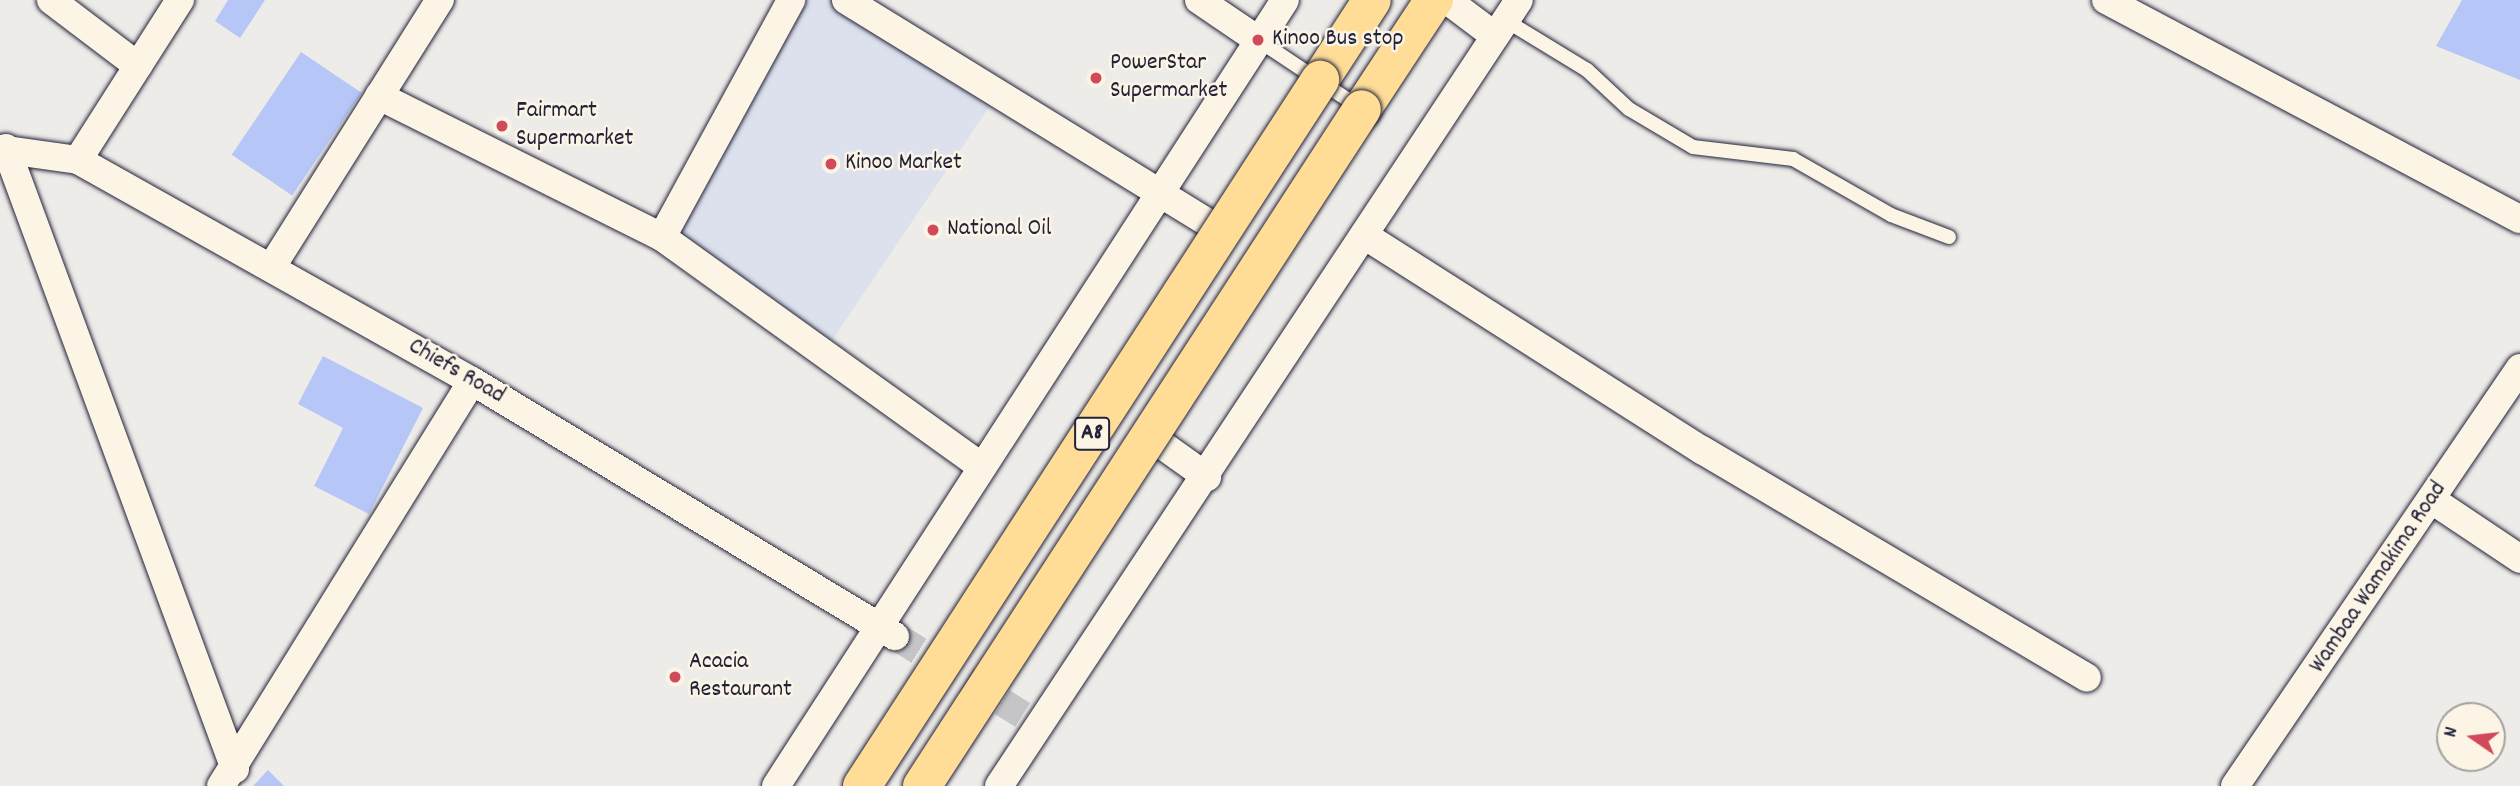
<!DOCTYPE html>
<html>
<head>
<meta charset="utf-8">
<style>
	body { margin:0 }
	#map { position:relative; width:2520px; height:786px; overflow:hidden; background:#eeece9; font-family:Dekko,sans-serif }
	div>[style] { position:absolute }
	.built>* { inset:0; background:#dde1ed }
	.building>* { inset:0; background:#b6c7f7; transform-origin:0 0 }
	.street-tunnel>* { height:28px; margin-top:-14px; transform-origin:0; background:repeating-linear-gradient(90deg,#c5c4c6 0 28px,transparent 0 42px) }
	.roads { filter:drop-shadow(0 0 2px #22223b) drop-shadow(0 0 2px #22223b) }
	.lane>* { height:14px; margin:-7px; padding:0 7px; transform-origin:7px; border-radius:7px; background:#fcf5e5 }
	.street>* { height:28px; margin:-14px; padding:0 14px; transform-origin:14px; border-radius:14px; background:#fcf5e5 }
	.highway>* { height:38px; margin:-19px; padding:0 19px; transform-origin:19px; border-radius:19px; background:#ffdd96 }
	.bridges { filter:drop-shadow(0 0 2px #22223b) drop-shadow(0 0 2px #22223b) }
	.highway-bridge>* { height:38px; margin:-19px; padding:0 19px; transform-origin:19px; border-radius:19px; background:#ffdd96 }
	.dots>* { width:19px; height:19px; translate:-50% -50%; box-sizing:border-box; border:4px solid #fcf5e5; border-radius:50% }
	span { translate:-50% -50%; white-space:nowrap; text-align:center; line-height:1.15; -webkit-text-stroke:5px #fcf5e5; paint-order:stroke }
	.shield-label span { padding:2px 5px; background:#fcf5e5; border:2px solid; border-radius:5px; -webkit-text-stroke-width:0 }
	.shield-label { font-size:23px; color:#22223b; font-weight:700 }
	.poi-label { font-size:24px; color:#22223b }
	.left { translate:0 -50%; text-align:left }
	.street-label { font-size:24px; color:#22223b }
	.north { position:absolute; left:2436px; top:702px; width:70px; height:70px; box-sizing:border-box; background:#fcf5e5; border:2px solid #a5a1a1; border-radius:50%; rotate:284deg; font-size:19px; font-weight:700; line-height:28px; text-align:center; color:#22223b }
	.north::after { content:''; display:block; margin:auto; width:24px; height:32px; background:#d1495b; clip-path:polygon(50% 0,100% 100%,50% 72%,0 100%) }
</style>
</head>
<body>
<div id="map">
	<div class="built">
		<i style="clip-path:polygon(797px 0,837px 0,996px 97px,831px 342px,676px 231px)"></i>
	</div>
	<div class="building">
		<i style="clip-path:polygon(228px 0,265px 0,240px 38px,215px 21px)"></i>
		<i style="clip-path:polygon(2462px 0,2520px 0,2520px 80px,2436px 46px)"></i>
		<i style="left:301px;top:52px;width:73px;height:124px;rotate:34deg"></i>
		<i style="clip-path:polygon(323px 356px,423px 408px,369px 514px,314px 486px,343px 428px,298px 404px)"></i>
		<i style="clip-path:polygon(268px 770px,284px 786px,253px 786px)"></i>
	</div>
	<div class="street-tunnel">
		<i style="left:895px;top:636px;width:150px;rotate:31.7deg"></i>
	</div>
	<div class="roads">
		<div class="lane">
			<i style="left:1505px;top:20px;width:96px;rotate:31.4deg"></i>
			<i style="left:1587px;top:70px;width:57px;rotate:42.9deg"></i>
			<i style="left:1629px;top:109px;width:74px;rotate:30.7deg"></i>
			<i style="left:1693px;top:147px;width:101px;rotate:6.8deg"></i>
			<i style="left:1793px;top:159px;width:113px;rotate:29.7deg"></i>
			<i style="left:1891px;top:215px;width:62px;rotate:20.8deg"></i>
			<i style="left:1258px;top:40px;width:125px;rotate:33.6deg"></i>
		</div>
		<div class="street">
			<i style="left:51px;top:0;width:109px;rotate:37.2deg"></i>
			<i style="left:846px;top:0;width:441px;rotate:31.6deg"></i>
			<i style="left:1199px;top:0;width:71px;rotate:34.1deg"></i>
			<i style="left:1447px;top:0;width:60px;rotate:36.9deg"></i>
			<i style="left:2106px;top:0;width:468px;rotate:27.9deg"></i>
			<i style="left:379px;top:96px;width:316px;rotate:26.5deg"></i>
			<i style="left:662px;top:237px;width:394px;rotate:35.7deg"></i>
			<i style="left:6px;top:148px;width:662px;rotate:69.76deg"></i>
			<i style="left:0;top:149px;width:79px;rotate:8deg"></i>
			<i style="left:78px;top:160px;width:452px;rotate:29.3deg"></i>
			<i style="left:472px;top:381px;width:494px;rotate:31.1deg"></i>
			<i style="left:78px;top:160px;width:190px;rotate:-57.5deg"></i>
			<i style="left:1364px;top:235px;width:401px;rotate:32.5deg"></i>
			<i style="left:1702px;top:450px;width:447px;rotate:30.6deg"></i>
			<i style="left:662px;top:237px;width:270px;rotate:-61.4deg"></i>
			<i style="left:271px;top:268px;width:317px;rotate:-57.8deg"></i>
			<i style="left:1151px;top:437px;width:69px;rotate:35.5deg"></i>
			<i style="left:2432px;top:500px;width:106px;rotate:33.8deg"></i>
			<i style="left:221px;top:786px;width:476px;rotate:-58.2deg"></i>
			<i style="left:776px;top:786px;width:936px;rotate:-57.07deg"></i>
			<i style="left:999px;top:786px;width:942px;rotate:-56.51deg"></i>
			<i style="left:2235px;top:786px;width:506px;rotate:-55.71deg"></i>
		</div>
		<div class="highway">
			<i style="left:1320px;top:80px;width:95px;rotate:-57deg"></i>
			<i style="left:1362px;top:109px;width:131px;rotate:-56.6deg"></i>
		</div>
	</div>
	<div class="bridges">
		<div class="highway-bridge">
			<i style="left:862px;top:786px;width:842px;rotate:-57.03deg"></i>
			<i style="left:922px;top:786px;width:807px;rotate:-56.98deg"></i>
		</div>
	</div>
	<div class="dots">
		<i style="left:1258px;top:40px;background:#d1495b"></i>
		<i style="left:1096px;top:78px;background:#d1495b"></i>
		<i style="left:502px;top:126px;background:#d1495b"></i>
		<i style="left:831px;top:164px;background:#d1495b"></i>
		<i style="left:933px;top:230px;background:#d1495b"></i>
		<i style="left:675px;top:677px;background:#d1495b"></i>
	</div>
	<div class="shield-label">
		<span style="left:1092px;top:434px">A8</span>
	</div>
	<div class="poi-label">
		<span class="left" style="left:1272px;top:40px">Kinoo Bus stop</span>
		<span class="left" style="left:1110px;top:78px">PowerStar<br>Supermarket</span>
		<span class="left" style="left:516px;top:126px">Fairmart<br>Supermarket</span>
		<span class="left" style="left:845px;top:164px">Kinoo Market</span>
		<span class="left" style="left:947px;top:230px">National Oil</span>
		<span class="left" style="left:689px;top:677px">Acacia<br>Restaurant</span>
	</div>
	<div class="street-label">
		<span style="left:456px;top:372px;rotate:30deg">Chiefs Road</span>
		<span style="left:2379px;top:578px;rotate:-56deg">Wambaa Wamakima Road</span>
	</div>
	<div class="north">N</div>
</div>
</body>
</html>
